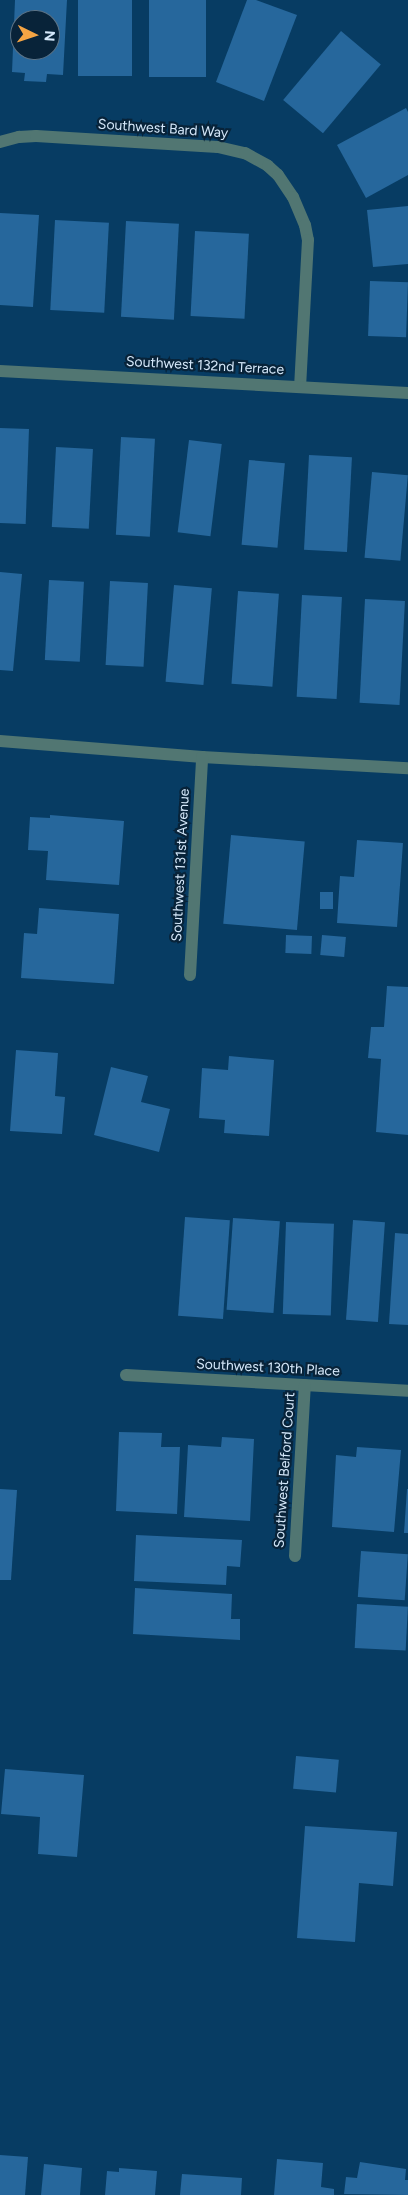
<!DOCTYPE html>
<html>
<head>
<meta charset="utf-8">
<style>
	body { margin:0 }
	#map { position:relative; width:408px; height:2195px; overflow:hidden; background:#073c63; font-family:Figtree,sans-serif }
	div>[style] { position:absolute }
	.building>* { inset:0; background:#26679c; transform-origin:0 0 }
	.street>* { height:12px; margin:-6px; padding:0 6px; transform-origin:6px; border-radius:6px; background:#517672 }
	span { translate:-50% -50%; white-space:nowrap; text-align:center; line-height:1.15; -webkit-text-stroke:4.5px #082339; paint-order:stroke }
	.street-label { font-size:14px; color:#d5e8fa }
	.north { position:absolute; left:10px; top:10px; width:50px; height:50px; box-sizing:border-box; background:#082339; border:1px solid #5a7286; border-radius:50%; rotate:94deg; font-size:14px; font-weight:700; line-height:20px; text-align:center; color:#d5e8fa }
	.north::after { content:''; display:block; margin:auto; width:18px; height:22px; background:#f4a444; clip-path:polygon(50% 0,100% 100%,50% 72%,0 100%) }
</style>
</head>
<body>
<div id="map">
	<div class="building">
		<i style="clip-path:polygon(evenodd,15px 0,67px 0,63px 75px,47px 74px,46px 82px,24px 81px,25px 73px,12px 72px,15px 0,20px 20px,50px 20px,50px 50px,20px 50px,20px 20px)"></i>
		<i style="left:78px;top:0;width:54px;height:76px"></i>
		<i style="left:149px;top:0;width:57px;height:77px"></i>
		<i style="clip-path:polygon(247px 0,256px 0,297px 15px,264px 101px,216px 82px)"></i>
		<i style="left:341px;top:31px;width:52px;height:90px;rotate:40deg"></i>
		<i style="clip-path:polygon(406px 108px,408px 112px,408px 175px,366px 198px,337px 145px)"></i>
		<i style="clip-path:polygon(408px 206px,408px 264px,373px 267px,367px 210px)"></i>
		<i style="clip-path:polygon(0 213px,39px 215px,33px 307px,0 305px)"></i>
		<i style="left:55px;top:220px;width:54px;height:90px;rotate:3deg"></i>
		<i style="left:126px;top:221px;width:53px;height:96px;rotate:3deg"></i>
		<i style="left:195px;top:231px;width:54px;height:85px;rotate:3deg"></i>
		<i style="left:370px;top:281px;width:38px;height:55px;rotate:2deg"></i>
		<i style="left:0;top:428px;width:29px;height:95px;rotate:2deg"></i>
		<i style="left:121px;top:437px;width:34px;height:98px;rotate:3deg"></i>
		<i style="left:189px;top:440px;width:33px;height:93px;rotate:7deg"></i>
		<i style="left:56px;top:447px;width:37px;height:80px;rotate:3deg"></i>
		<i style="left:309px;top:455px;width:43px;height:95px;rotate:3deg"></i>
		<i style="left:249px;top:460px;width:36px;height:85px;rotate:5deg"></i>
		<i style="left:372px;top:472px;width:36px;height:86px;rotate:5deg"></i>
		<i style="clip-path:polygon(0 572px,22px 574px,13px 671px,0 670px)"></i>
		<i style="left:49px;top:580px;width:35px;height:80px;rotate:3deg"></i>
		<i style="left:110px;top:581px;width:38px;height:84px;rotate:3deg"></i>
		<i style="left:174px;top:585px;width:38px;height:97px;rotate:5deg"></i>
		<i style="left:238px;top:591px;width:41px;height:93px;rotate:4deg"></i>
		<i style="left:302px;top:595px;width:40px;height:102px;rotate:3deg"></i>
		<i style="left:365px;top:599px;width:40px;height:104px;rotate:3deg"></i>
		<i style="clip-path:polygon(50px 815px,124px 821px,119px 885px,46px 880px,48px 851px,28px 850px,30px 817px,50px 818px)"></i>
		<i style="left:231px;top:835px;width:74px;height:89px;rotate:5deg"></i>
		<i style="clip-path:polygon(357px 840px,403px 843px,397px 927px,337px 923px,340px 876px,354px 877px)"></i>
		<i style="left:320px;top:892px;width:13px;height:17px"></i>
		<i style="clip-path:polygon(39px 908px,119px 914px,114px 984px,21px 978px,24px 933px,37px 934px)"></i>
		<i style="left:286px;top:935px;width:26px;height:18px;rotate:2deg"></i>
		<i style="left:322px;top:935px;width:24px;height:20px;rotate:5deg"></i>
		<i style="clip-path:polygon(387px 986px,408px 987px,408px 1135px,376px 1132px,381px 1059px,368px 1058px,371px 1027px,384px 1027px)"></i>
		<i style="clip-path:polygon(16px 1050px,58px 1053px,55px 1096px,65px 1097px,62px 1134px,10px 1131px)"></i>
		<i style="clip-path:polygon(229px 1056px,274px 1060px,269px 1136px,224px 1133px,225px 1120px,199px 1118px,202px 1068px,228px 1070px)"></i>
		<i style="clip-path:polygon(111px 1067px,148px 1076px,141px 1102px,170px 1109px,159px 1152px,94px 1135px)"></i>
		<i style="left:185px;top:1217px;width:45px;height:99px;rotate:4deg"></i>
		<i style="left:233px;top:1218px;width:47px;height:92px;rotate:4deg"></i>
		<i style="left:353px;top:1220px;width:32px;height:100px;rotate:4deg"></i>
		<i style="left:286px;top:1222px;width:48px;height:92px;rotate:2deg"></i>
		<i style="clip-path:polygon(395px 1233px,408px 1234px,408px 1325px,389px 1324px)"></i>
		<i style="clip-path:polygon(119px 1432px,162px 1433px,161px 1447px,180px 1447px,177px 1514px,116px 1511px)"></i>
		<i style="clip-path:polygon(222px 1437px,254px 1439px,250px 1521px,184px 1517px,188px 1445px,221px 1447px)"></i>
		<i style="clip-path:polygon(357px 1447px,401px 1450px,394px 1532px,332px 1527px,336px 1455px,356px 1457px)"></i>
		<i style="clip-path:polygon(0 1489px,17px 1490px,11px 1580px,0 1580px)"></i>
		<i style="clip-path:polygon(407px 1489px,408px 1489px,408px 1533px,404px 1533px)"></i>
		<i style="clip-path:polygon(136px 1535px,242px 1540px,240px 1567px,227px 1566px,226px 1585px,134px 1581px)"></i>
		<i style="left:361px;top:1551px;width:47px;height:46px;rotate:4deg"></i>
		<i style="clip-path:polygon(135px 1588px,232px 1594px,231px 1619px,240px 1619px,240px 1640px,133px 1634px)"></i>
		<i style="left:357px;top:1604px;width:51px;height:44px;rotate:3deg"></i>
		<i style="left:296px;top:1756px;width:43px;height:33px;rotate:5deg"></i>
		<i style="clip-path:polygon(5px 1769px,84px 1775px,77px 1857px,38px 1854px,40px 1817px,1px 1814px)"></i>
		<i style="clip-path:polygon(305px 1826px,397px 1832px,393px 1886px,359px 1883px,355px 1942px,297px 1938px)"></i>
		<i style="clip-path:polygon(0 2155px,28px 2157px,25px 2195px,0 2195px)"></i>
		<i style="clip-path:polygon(277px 2159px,323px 2163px,321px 2187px,334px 2189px,334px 2195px,274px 2195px)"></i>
		<i style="clip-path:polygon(360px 2162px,406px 2169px,405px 2180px,408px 2180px,408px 2195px,344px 2194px,346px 2177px,357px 2178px)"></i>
		<i style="clip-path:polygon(44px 2164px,82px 2168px,80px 2195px,41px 2195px)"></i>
		<i style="clip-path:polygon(119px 2168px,157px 2171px,155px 2195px,105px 2195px,107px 2171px,119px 2172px)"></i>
		<i style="clip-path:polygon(182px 2174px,242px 2178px,241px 2195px,180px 2195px)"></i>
	</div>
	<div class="street">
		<i style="left:0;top:142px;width:20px;rotate:-15deg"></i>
		<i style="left:19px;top:137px;width:17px;rotate:-3deg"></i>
		<i style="left:36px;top:136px;width:182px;rotate:3.5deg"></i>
		<i style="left:218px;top:147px;width:28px;rotate:13deg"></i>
		<i style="left:245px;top:153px;width:26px;rotate:29deg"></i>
		<i style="left:268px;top:166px;width:13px;rotate:42deg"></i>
		<i style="left:278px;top:175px;width:27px;rotate:56deg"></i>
		<i style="left:293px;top:197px;width:30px;rotate:67deg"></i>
		<i style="left:305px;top:225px;width:15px;rotate:79deg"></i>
		<i style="left:308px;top:240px;width:146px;rotate:93.1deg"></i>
		<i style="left:0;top:371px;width:409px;rotate:3.1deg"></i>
		<i style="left:0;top:741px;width:203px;rotate:4.5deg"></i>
		<i style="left:202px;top:757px;width:206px;rotate:3.1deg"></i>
		<i style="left:190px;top:975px;width:218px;rotate:-86.8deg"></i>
		<i style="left:126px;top:1375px;width:282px;rotate:3.2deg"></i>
		<i style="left:295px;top:1556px;width:171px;rotate:-86.7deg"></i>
	</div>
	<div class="street-label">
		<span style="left:163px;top:129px;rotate:4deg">Southwest Bard Way</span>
		<span style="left:205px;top:366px;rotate:3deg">Southwest 132nd Terrace</span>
		<span style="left:181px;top:865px;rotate:-87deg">Southwest 131st Avenue</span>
		<span style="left:268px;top:1368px;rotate:3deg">Southwest 130th Place</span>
		<span style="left:285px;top:1470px;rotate:-86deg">Southwest Belford Court</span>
	</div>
	<div class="north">N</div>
</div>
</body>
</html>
